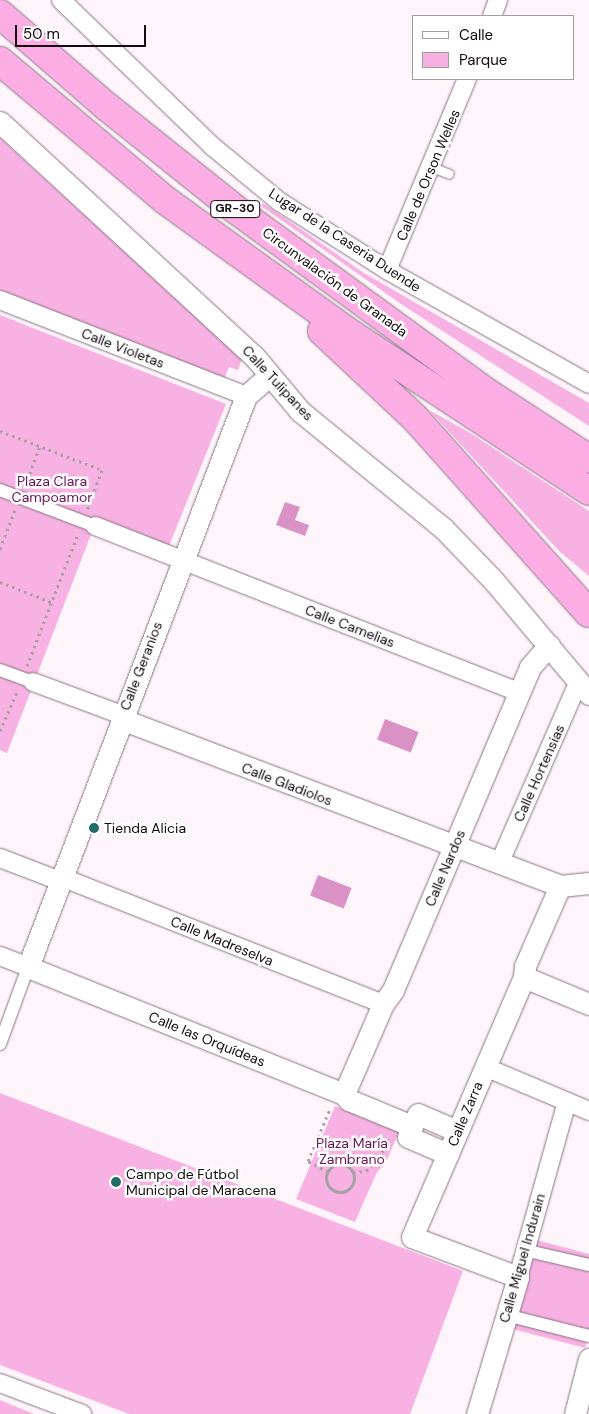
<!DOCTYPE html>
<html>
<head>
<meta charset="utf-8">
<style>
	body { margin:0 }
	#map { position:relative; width:589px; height:1414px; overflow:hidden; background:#fef5fb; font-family:"DM Sans",sans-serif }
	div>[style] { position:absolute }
	.green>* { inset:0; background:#f7b2e3 }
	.water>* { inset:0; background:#da91c5; transform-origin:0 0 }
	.path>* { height:3px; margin-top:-1.5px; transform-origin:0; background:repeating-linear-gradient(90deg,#a8a0a5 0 2.5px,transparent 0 6.5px) }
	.path>.ring { margin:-1.5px; padding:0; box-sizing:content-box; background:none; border:3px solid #a8a0a5; border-radius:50% }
	.roads { filter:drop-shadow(0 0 1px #897583) drop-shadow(0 0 1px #897583) }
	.service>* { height:9px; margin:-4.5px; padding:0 4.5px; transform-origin:4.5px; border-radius:4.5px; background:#fff }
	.pedestrian>* { height:12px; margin:-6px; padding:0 6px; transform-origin:6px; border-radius:6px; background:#fff }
	.minor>* { height:18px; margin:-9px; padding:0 9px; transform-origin:9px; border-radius:9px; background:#fff }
	.tertiary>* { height:21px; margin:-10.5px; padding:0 10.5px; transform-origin:10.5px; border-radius:10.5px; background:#fff }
	.motorway>* { height:28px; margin:-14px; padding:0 14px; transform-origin:14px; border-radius:14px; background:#fbade4 }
	.dots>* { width:14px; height:14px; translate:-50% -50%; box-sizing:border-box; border:2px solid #fff; border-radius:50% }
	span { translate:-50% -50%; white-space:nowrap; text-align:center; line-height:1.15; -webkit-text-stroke:5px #fff; paint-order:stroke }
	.shield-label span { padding:1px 4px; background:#fff; border:1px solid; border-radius:4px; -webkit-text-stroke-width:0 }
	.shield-label { font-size:12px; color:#130b10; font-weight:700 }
	.street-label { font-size:14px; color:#130b10 }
	.park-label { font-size:14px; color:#6a1358 }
	.poi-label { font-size:14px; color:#130b10 }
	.left { translate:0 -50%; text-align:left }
	.legend { position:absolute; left:412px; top:15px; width:162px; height:65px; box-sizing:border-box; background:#fff; border:1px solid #a19d9f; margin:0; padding:6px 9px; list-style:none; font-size:15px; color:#130b10 }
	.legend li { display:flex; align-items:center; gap:10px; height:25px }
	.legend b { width:25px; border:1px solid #a19d9f }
	.scale { position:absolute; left:15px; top:25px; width:131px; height:22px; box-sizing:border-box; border:2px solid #130b10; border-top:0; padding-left:6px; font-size:15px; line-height:18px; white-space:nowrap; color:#130b10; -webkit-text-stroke:4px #fff; paint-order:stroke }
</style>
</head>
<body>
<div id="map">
	<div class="green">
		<i style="clip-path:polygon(0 138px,242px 359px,238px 370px,229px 367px,224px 379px,0 290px)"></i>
		<i style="clip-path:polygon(263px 203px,364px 273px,589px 403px,589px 426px,401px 304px,261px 206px)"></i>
		<i style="clip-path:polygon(0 315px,226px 404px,169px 546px,97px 519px,7px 753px,0 750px)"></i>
		<i style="clip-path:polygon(429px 410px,467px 431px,589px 511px,589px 576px,559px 551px)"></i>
		<i style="clip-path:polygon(0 1093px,463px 1271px,410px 1414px,129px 1414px,0 1365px)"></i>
		<i style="clip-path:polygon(335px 1106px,399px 1132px,385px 1164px,377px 1172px,355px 1222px,296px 1199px)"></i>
		<i style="clip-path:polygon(533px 1239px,589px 1254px,589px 1335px,585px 1348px,509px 1328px)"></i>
		<i style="clip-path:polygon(0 1400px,29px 1412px,34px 1414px,0 1414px)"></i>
	</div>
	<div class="water">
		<i style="clip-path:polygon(285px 502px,300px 507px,295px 520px,309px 525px,305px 536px,276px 525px)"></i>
		<i style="left:385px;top:719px;width:36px;height:22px;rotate:21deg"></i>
		<i style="left:318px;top:875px;width:36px;height:22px;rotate:21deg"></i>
	</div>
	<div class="path">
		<i style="left:0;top:431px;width:109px;rotate:20.9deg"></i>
		<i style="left:102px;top:470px;width:43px;rotate:110.6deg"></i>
		<i style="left:25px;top:486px;width:43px;rotate:-69.4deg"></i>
		<i style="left:0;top:549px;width:42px;rotate:-69deg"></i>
		<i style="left:0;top:582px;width:55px;rotate:21.4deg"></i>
		<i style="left:27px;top:666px;width:142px;rotate:-68.9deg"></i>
		<i style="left:0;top:731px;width:45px;rotate:-66.3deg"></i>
		<i class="ring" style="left:326px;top:1164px;width:25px;height:25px"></i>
		<i style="left:328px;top:1172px;width:23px;rotate:-151deg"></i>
		<i style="left:308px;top:1161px;width:56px;rotate:-67.1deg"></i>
		<i style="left:353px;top:1172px;width:13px;rotate:-4deg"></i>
		<i style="left:366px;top:1171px;width:18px;rotate:-45deg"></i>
		<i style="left:379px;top:1158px;width:23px;rotate:-65deg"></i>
	</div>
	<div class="roads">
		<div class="service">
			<i style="left:432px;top:167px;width:18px;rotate:22deg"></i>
		</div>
		<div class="pedestrian">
			<i style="left:0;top:490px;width:102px;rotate:20.8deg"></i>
			<i style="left:0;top:670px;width:35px;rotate:20deg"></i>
			<i style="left:0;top:1044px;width:82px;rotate:-70deg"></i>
			<i style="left:524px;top:1250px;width:67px;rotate:13deg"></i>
			<i style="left:506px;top:1315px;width:86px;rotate:14.2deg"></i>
		</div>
		<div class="minor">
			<i style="left:61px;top:0;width:210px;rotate:44deg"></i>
			<i style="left:212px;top:146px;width:88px;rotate:39.5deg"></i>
			<i style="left:280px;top:202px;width:127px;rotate:32.4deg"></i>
			<i style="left:387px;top:270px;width:232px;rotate:29.4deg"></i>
			<i style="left:492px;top:16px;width:17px;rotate:-69deg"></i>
			<i style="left:387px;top:270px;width:207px;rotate:-67.3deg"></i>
			<i style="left:0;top:300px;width:264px;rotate:21.3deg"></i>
			<i style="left:95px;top:526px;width:455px;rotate:21.4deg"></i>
			<i style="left:33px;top:682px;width:95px;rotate:20.3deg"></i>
			<i style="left:0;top:858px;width:64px;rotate:21deg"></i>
			<i style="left:499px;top:864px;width:200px;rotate:-66.4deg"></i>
			<i style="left:61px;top:877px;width:346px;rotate:21.5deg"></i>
			<i style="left:0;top:956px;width:30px;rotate:21deg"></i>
			<i style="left:485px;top:1067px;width:113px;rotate:22.9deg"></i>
			<i style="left:518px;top:1277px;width:182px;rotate:-74.4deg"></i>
			<i style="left:0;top:1383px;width:88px;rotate:20.7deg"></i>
		</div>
		<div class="tertiary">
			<i style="left:0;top:122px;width:345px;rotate:42.7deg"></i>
			<i style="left:254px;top:356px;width:72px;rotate:50.1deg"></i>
			<i style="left:300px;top:411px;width:185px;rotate:39.3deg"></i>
			<i style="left:443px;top:528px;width:72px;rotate:46.1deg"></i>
			<i style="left:493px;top:580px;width:149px;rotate:49.9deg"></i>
			<i style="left:269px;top:376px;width:30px;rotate:139deg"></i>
			<i style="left:246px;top:396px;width:611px;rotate:110.9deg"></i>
			<i style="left:28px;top:967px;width:341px;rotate:21.9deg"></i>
			<i style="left:344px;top:1094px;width:8px;rotate:50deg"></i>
			<i style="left:349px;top:1100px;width:68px;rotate:22.4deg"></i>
			<i style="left:121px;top:719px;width:470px;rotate:20.8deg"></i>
			<i style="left:560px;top:886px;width:29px;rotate:-6deg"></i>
			<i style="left:524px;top:977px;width:70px;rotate:22.6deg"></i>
			<i style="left:344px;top:1094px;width:98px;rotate:-66.6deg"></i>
			<i style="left:383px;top:1004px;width:17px;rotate:-54deg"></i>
			<i style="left:393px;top:990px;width:351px;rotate:-67deg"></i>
			<i style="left:530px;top:667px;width:29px;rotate:-49deg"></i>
			<i style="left:448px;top:1154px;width:43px;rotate:-157deg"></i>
			<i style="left:408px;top:1137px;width:12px;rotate:-70deg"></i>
			<i style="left:412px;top:1126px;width:13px;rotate:-63deg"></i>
			<i style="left:418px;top:1114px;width:43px;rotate:23.6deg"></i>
			<i style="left:477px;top:1414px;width:143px;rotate:-73.3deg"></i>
			<i style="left:518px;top:1277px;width:113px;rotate:-159.3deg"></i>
			<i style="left:412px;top:1237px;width:283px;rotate:-66.7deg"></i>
			<i style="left:524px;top:977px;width:11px;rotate:-85deg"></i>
			<i style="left:525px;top:966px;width:87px;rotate:-66.4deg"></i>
			<i style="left:575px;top:1414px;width:57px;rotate:-75.7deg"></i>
		</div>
		<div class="motorway">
			<i style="left:0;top:14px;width:140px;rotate:41deg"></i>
			<i style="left:106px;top:106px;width:165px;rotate:38.6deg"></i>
			<i style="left:235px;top:209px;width:307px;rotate:36.1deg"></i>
			<i style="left:483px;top:390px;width:126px;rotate:33.1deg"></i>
			<i style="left:0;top:61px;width:216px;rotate:40.1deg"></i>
			<i style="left:165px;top:200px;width:222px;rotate:35.8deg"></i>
			<i style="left:345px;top:330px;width:292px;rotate:33.4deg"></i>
			<i style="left:322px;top:331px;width:127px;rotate:43.1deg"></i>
			<i style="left:415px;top:418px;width:261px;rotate:48.3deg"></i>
		</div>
	</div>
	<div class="dots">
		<i style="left:94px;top:828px;background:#236d67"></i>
		<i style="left:116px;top:1182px;background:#236d67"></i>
	</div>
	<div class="shield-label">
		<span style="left:235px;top:209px">GR-30</span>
	</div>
	<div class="street-label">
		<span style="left:428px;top:175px;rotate:-67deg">Calle de Orson Welles</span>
		<span style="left:345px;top:240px;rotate:33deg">Lugar de la Caseria Duende</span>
		<span style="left:335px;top:282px;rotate:36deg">Circunvalación de Granada</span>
		<span style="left:123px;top:348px;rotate:21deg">Calle Violetas</span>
		<span style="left:278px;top:383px;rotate:47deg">Calle Tulipanes</span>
		<span style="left:350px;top:626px;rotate:21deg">Calle Camelias</span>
		<span style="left:141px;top:666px;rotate:-69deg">Calle Geranios</span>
		<span style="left:539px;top:773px;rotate:-66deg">Calle Hortensias</span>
		<span style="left:287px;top:784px;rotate:21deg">Calle Gladiolos</span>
		<span style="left:445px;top:868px;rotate:-67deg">Calle Nardos</span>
		<span style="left:222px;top:941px;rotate:22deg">Calle Madreselva</span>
		<span style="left:207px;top:1039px;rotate:22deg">Calle las Orquídeas</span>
		<span style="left:465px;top:1114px;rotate:-67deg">Calle Zarra</span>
		<span style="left:522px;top:1258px;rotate:-74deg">Calle Miguel Indurain</span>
	</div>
	<div class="park-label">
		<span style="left:52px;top:489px">Plaza Clara<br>Campoamor</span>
		<span style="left:352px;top:1151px">Plaza María<br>Zambrano</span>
	</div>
	<div class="poi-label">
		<span class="left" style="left:104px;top:828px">Tienda Alicia</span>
		<span class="left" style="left:126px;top:1182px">Campo de Fútbol<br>Municipal de Maracena</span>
	</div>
	<ul class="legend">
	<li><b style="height:6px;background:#fff"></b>Calle</li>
	<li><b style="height:14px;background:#f7b2e3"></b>Parque</li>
	</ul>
	<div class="scale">50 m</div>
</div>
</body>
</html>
